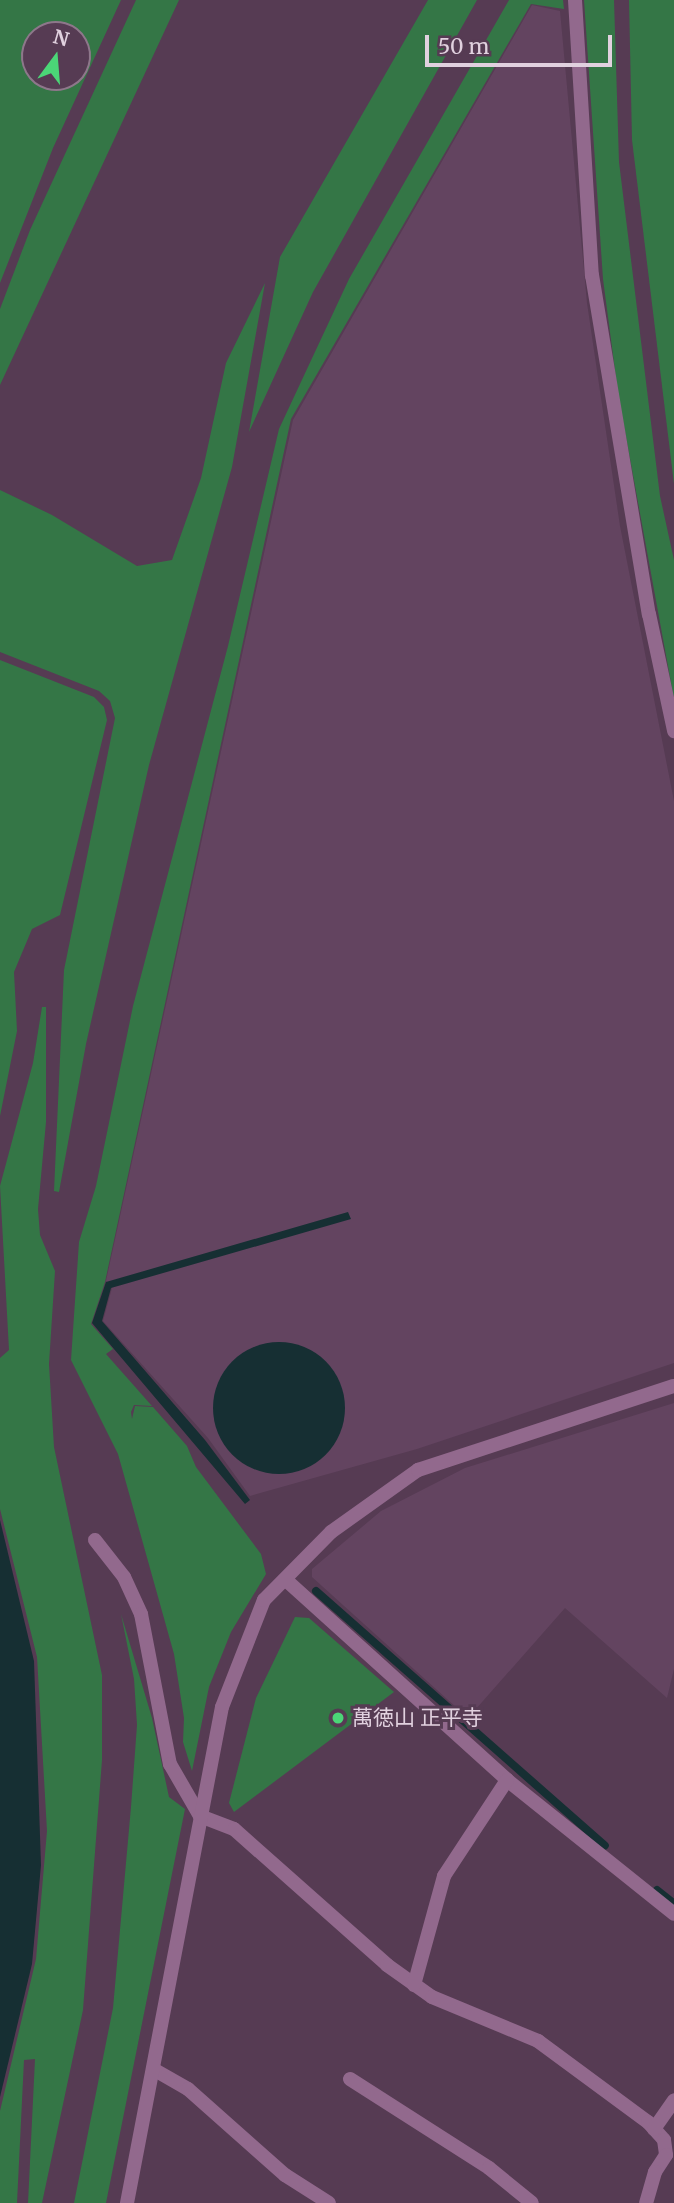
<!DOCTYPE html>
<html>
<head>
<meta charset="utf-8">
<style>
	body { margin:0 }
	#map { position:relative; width:674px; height:2203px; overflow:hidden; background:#563b53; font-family:Merriweather,"Noto Sans JP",serif }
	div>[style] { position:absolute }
	.built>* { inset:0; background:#634460 }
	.green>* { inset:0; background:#347646 }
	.water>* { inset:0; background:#162f33 }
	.round { border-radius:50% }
	.stream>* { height:8px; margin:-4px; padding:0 4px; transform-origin:4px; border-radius:4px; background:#162f33 }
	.minor>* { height:14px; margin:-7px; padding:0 7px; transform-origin:7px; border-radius:7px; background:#92698d }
	.tertiary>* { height:14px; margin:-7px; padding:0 7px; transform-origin:7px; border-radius:7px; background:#92698d }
	.dots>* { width:19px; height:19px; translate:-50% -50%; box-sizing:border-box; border:4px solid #563b53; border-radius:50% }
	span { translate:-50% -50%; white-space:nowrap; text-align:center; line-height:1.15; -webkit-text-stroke:6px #563b53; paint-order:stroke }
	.poi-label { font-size:21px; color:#e1d1df }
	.left { translate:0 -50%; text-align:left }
	.north { position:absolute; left:21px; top:21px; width:70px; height:70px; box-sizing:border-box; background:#563b53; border:2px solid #8e778b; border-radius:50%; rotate:16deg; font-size:19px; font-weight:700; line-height:28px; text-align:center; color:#e1d1df }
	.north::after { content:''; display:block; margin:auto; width:24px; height:32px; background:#4bd677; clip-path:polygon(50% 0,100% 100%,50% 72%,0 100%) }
	.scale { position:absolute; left:425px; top:35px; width:187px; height:32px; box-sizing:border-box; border:4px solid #e1d1df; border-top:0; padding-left:9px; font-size:21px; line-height:24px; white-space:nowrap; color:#e1d1df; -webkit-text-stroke:5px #563b53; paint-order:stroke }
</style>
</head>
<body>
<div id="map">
	<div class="built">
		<i style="clip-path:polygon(532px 5px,560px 11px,587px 303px,601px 398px,620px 526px,674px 801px,674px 1363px,417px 1449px,250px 1496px,208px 1438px,103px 1321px,112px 1288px,106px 1281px,293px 420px)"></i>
		<i style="clip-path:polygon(674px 1403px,674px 1669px,667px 1698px,565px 1608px,468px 1718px,312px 1577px,312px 1569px,381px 1511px,465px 1468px)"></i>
	</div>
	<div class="green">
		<i style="clip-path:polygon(evenodd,0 0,121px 0,53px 148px,0 283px,0 0,35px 35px,77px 35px,77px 77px,35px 77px,35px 35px)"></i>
		<i style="clip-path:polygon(136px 0,179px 0,0 385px,0 309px,30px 230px)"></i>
		<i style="clip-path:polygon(428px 0,477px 0,313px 292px,249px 432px,280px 257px)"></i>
		<i style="clip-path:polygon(509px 0,563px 0,564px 9px,531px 4px,291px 419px,105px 1282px,91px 1324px,113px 1349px,106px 1354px,152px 1406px,134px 1405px,131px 1412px,132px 1419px,135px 1406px,153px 1407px,187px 1446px,196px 1467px,261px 1554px,266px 1574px,231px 1632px,209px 1687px,192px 1771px,183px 1742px,184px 1718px,174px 1654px,118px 1454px,71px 1360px,79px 1242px,96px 1186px,133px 1006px,228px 646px,279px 429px,349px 279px)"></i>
		<i style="clip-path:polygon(584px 0,614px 0,619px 162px,660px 496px,674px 560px,674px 699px,618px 393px,603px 279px)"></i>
		<i style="clip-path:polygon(629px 0,674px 0,674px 484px,632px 140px)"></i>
		<i style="clip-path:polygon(265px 283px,232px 467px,149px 765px,86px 1044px,59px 1192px,54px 1191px,64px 970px,115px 718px,110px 701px,99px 691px,0 652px,0 490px,52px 515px,137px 566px,172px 560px,201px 478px,226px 363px)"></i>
		<i style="clip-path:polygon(0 660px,94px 697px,104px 707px,107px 720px,60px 915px,32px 929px,14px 972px,17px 1031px,0 1116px)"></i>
		<i style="clip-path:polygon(42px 1007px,46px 1007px,46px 1122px,38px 1209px,40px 1235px,55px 1271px,49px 1364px,54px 1447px,102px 1675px,102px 1760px,83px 2010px,42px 2203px,28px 2203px,35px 2059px,24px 2060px,17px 2203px,0 2203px,0 2111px,36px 1959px,47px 1831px,37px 1657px,0 1509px,0 1358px,9px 1350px,0 1186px,33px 1063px)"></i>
		<i style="clip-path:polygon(121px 1614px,152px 1718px,169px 1797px,185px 1809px,106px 2203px,74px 2203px,113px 2008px,131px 1807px,137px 1725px,134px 1679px)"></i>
		<i style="clip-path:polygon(295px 1617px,309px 1618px,394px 1692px,234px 1812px,229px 1803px,256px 1698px)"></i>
	</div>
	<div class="water">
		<i style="clip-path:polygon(348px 1212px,351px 1219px,111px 1288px,102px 1321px,205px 1440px,250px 1500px,245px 1504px,92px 1323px,106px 1282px)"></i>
		<i class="round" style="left:213px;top:1342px;width:132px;height:132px"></i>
		<i style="clip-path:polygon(0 1520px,34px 1661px,41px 1865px,32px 1964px,0 2097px)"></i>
	</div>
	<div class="stream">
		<i style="left:316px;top:1591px;width:385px;rotate:41.4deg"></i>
		<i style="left:657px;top:1890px;width:22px;rotate:39deg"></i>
	</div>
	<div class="minor">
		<i style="left:575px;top:0;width:276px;rotate:86.5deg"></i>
		<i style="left:592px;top:275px;width:344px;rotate:80.5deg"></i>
		<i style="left:649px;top:614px;width:120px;rotate:77.9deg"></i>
		<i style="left:95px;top:1540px;width:47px;rotate:51.9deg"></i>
		<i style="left:124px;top:1577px;width:41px;rotate:65.3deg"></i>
		<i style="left:141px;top:1614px;width:153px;rotate:79.1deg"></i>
		<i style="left:170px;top:1764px;width:60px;rotate:60deg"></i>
		<i style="left:200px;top:1816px;width:36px;rotate:21deg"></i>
		<i style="left:234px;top:1829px;width:205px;rotate:41.6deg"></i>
		<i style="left:387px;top:1965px;width:55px;rotate:35.4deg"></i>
		<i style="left:432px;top:1997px;width:115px;rotate:22.5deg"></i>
		<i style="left:538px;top:2041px;width:137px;rotate:36.4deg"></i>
		<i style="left:648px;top:2122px;width:24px;rotate:48deg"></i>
		<i style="left:664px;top:2140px;width:15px;rotate:82deg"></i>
		<i style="left:666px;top:2155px;width:20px;rotate:123deg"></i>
		<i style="left:655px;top:2172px;width:32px;rotate:106deg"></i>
		<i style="left:286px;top:1580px;width:298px;rotate:42.1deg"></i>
		<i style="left:507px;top:1780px;width:214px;rotate:38.7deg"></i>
		<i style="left:414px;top:1985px;width:113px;rotate:-74.6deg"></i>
		<i style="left:444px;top:1876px;width:115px;rotate:-56.7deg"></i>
		<i style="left:153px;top:2069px;width:40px;rotate:29.7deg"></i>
		<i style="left:188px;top:2089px;width:130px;rotate:41.6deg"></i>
		<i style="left:285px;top:2175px;width:52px;rotate:32.5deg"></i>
		<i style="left:350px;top:2079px;width:165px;rotate:32.6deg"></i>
		<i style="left:489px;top:2168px;width:55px;rotate:39.1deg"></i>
		<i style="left:654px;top:2129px;width:35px;rotate:-55deg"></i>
	</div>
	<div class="tertiary">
		<i style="left:127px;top:2203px;width:505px;rotate:-79.16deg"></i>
		<i style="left:222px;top:1707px;width:115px;rotate:-68.6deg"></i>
		<i style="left:264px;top:1600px;width:95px;rotate:-45.4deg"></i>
		<i style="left:331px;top:1532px;width:107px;rotate:-35.5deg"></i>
		<i style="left:418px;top:1470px;width:269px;rotate:-18.2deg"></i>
	</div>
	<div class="dots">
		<i style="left:338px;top:1718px;background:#4bd677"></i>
	</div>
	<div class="poi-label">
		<span class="left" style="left:352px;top:1718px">萬徳山 正平寺</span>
	</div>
	<div class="north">N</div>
	<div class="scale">50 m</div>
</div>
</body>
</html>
